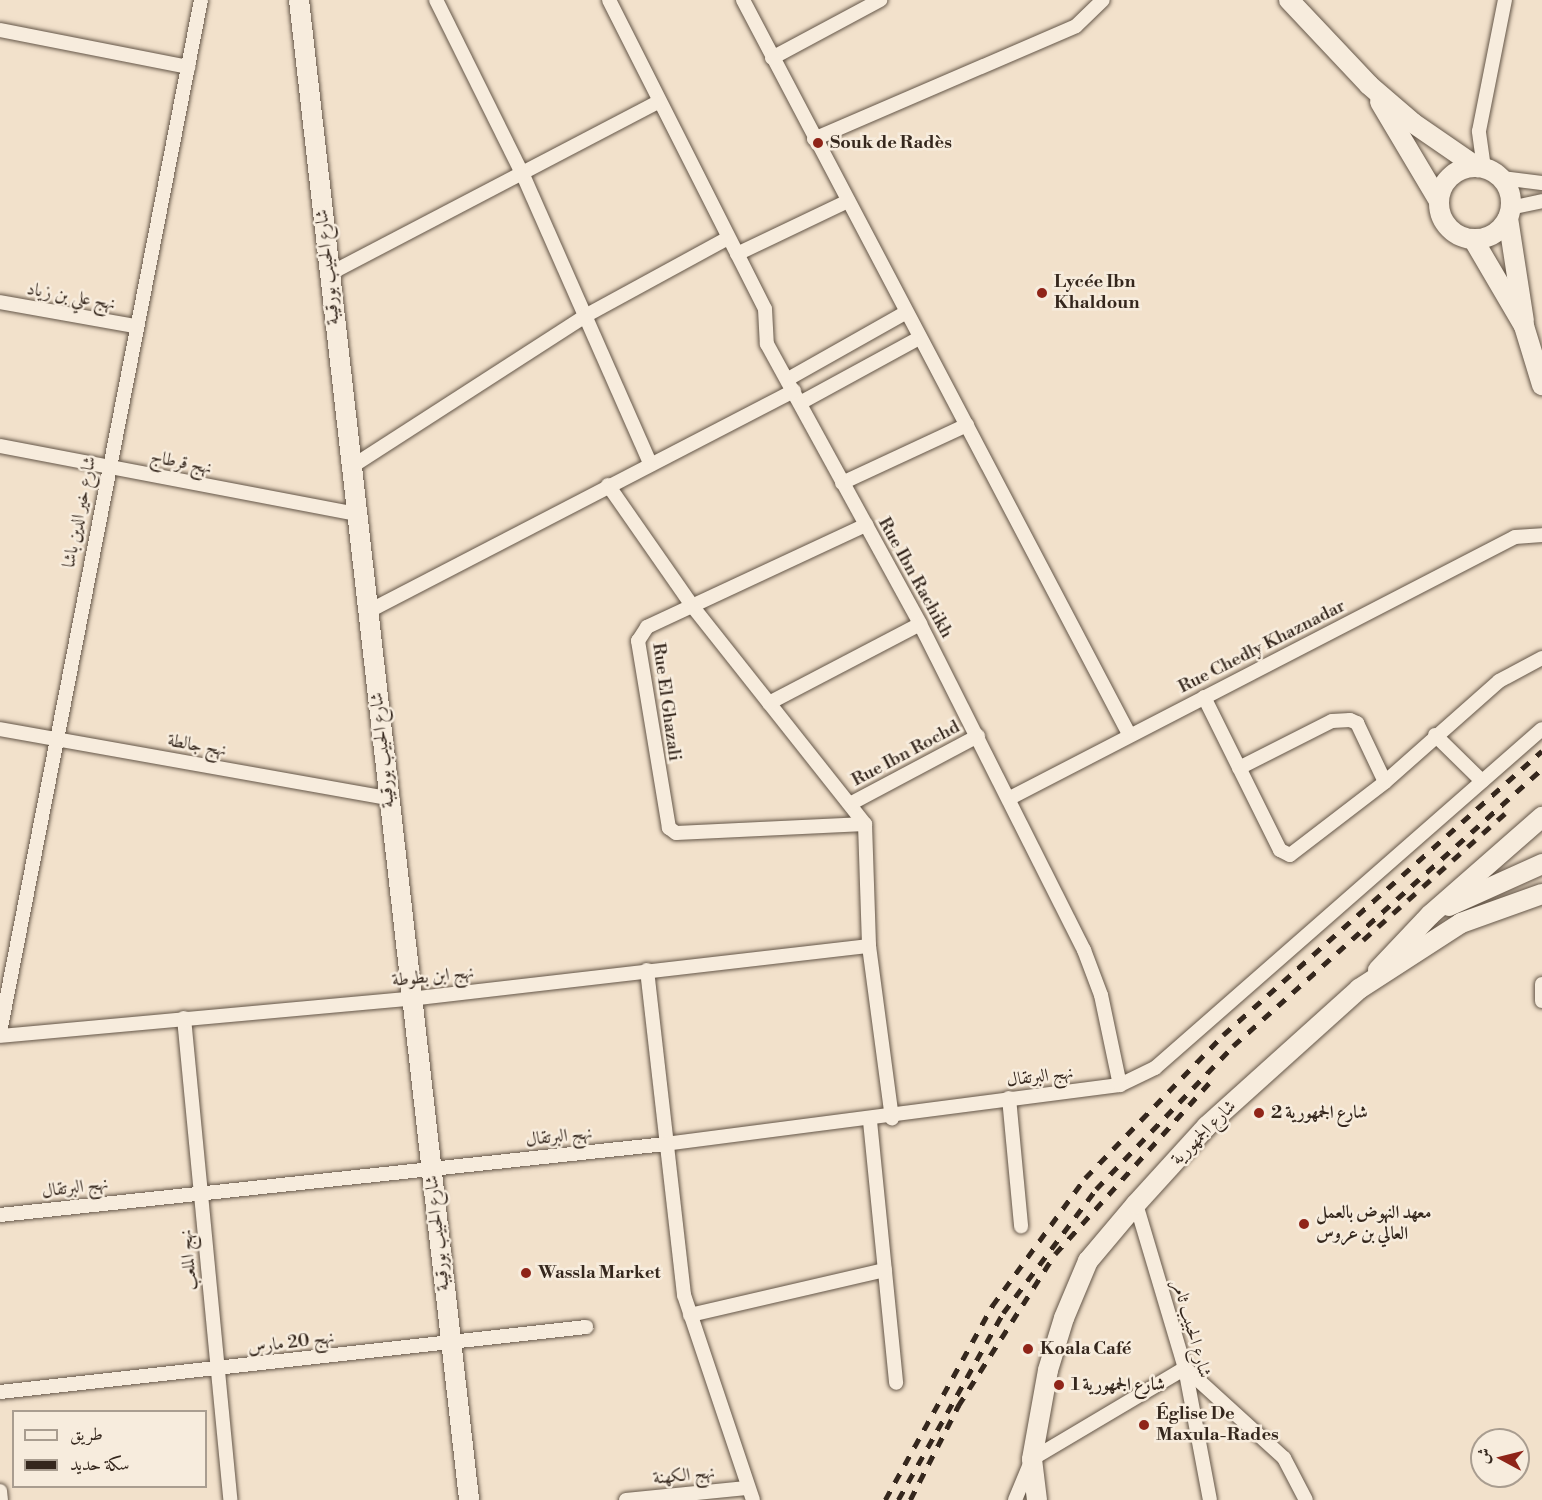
<!DOCTYPE html>
<html>
<head>
<meta charset="utf-8">
<style>
	body { margin:0 }
	#map { position:relative; width:1542px; height:1500px; overflow:hidden; background:#f2e1cb; font-family:"Libre Bodoni",Amiri,serif }
	div>[style] { position:absolute }
	.roads { filter:drop-shadow(0 0 2px #645648) drop-shadow(0 0 2px #645648) }
	.street>* { height:14px; margin:-7px; padding:0 7px; transform-origin:7px; border-radius:7px; background:#f7ecdd }
	.secondary>* { height:20px; margin:-10px; padding:0 10px; transform-origin:10px; border-radius:10px; background:#f7ecdd }
	.secondary>.ring { margin:-10px; padding:0; box-sizing:content-box; background:none; border:20px solid #f7ecdd; border-radius:50% }
	.rail>* { height:4.5px; margin-top:-2.25px; transform-origin:0; background:repeating-linear-gradient(90deg,#35271d 0 10px,transparent 0 20px) }
	.dots>* { width:16px; height:16px; translate:-50% -50%; box-sizing:border-box; border:3px solid #f7ecdd; border-radius:50% }
	span { translate:-50% -50%; white-space:nowrap; text-align:center; line-height:1.15; -webkit-text-stroke:5px #f7ecdd; paint-order:stroke }
	.poi-label { font-size:18px; color:#35271d; font-weight:700 }
	.left { translate:0 -50%; text-align:left }
	.street-label { font-size:18px; color:#35271d }
	.legend { position:absolute; left:12px; top:1410px; width:195px; height:78px; box-sizing:border-box; background:#f7ecdd; border:2px solid #a99d90; margin:0; padding:8px 10px; list-style:none; font-size:18px; color:#35271d }
	.legend li { display:flex; align-items:center; gap:12px; height:30px }
	.legend b { width:30px; border:2px solid #a99d90 }
	.north { position:absolute; left:1470px; top:1428px; width:60px; height:60px; box-sizing:border-box; background:#f7ecdd; border:2px solid #a99d90; border-radius:50%; rotate:277deg; font-size:16px; font-weight:700; line-height:24px; text-align:center; color:#35271d }
	.north::after { content:''; display:block; margin:auto; width:21px; height:27px; background:#8f2418; clip-path:polygon(50% 0,100% 100%,50% 72%,0 100%) }
</style>
</head>
<body>
<div id="map">
	<div class="roads">
		<div class="street">
			<i style="left:436px;top:0;width:195px;rotate:63.6deg"></i>
			<i style="left:523px;top:175px;width:315px;rotate:66.2deg"></i>
			<i style="left:609px;top:0;width:346px;rotate:63.2deg"></i>
			<i style="left:765px;top:309px;width:35px;rotate:87deg"></i>
			<i style="left:767px;top:344px;width:319px;rotate:61.3deg"></i>
			<i style="left:920px;top:624px;width:365px;rotate:63.3deg"></i>
			<i style="left:1084px;top:950px;width:48px;rotate:69.3deg"></i>
			<i style="left:1101px;top:995px;width:92px;rotate:78.1deg"></i>
			<i style="left:743px;top:0;width:829px;rotate:62.26deg"></i>
			<i style="left:0;top:30px;width:192px;rotate:11.1deg"></i>
			<i style="left:772px;top:58px;width:123px;rotate:-28.2deg"></i>
			<i style="left:814px;top:139px;width:285px;rotate:-23.3deg"></i>
			<i style="left:1076px;top:26px;width:37px;rotate:-44deg"></i>
			<i style="left:1484px;top:168px;width:37px;rotate:-98deg"></i>
			<i style="left:1479px;top:131px;width:134px;rotate:-78.8deg"></i>
			<i style="left:1502px;top:178px;width:40px;rotate:7.1deg"></i>
			<i style="left:1510px;top:208px;width:33px;rotate:-12deg"></i>
			<i style="left:737px;top:254px;width:123px;rotate:-25.5deg"></i>
			<i style="left:329px;top:274px;width:371px;rotate:-27.6deg"></i>
			<i style="left:0;top:302px;width:137px;rotate:10.1deg"></i>
			<i style="left:788px;top:379px;width:134px;rotate:-29.4deg"></i>
			<i style="left:800px;top:403px;width:136px;rotate:-28.6deg"></i>
			<i style="left:0;top:446px;width:362px;rotate:10.8deg"></i>
			<i style="left:351px;top:467px;width:278px;rotate:-32.8deg"></i>
			<i style="left:585px;top:316px;width:163px;rotate:-28.6deg"></i>
			<i style="left:842px;top:483px;width:138px;rotate:-24.9deg"></i>
			<i style="left:608px;top:485px;width:149px;rotate:55.1deg"></i>
			<i style="left:693px;top:607px;width:277px;rotate:51.6deg"></i>
			<i style="left:865px;top:824px;width:122px;rotate:88.1deg"></i>
			<i style="left:869px;top:946px;width:174px;rotate:82.4deg"></i>
			<i style="left:367px;top:612px;width:481px;rotate:-27.4deg"></i>
			<i style="left:1204px;top:697px;width:171px;rotate:63.6deg"></i>
			<i style="left:1280px;top:850px;width:11px;rotate:27deg"></i>
			<i style="left:1290px;top:855px;width:120px;rotate:-37.5deg"></i>
			<i style="left:1385px;top:782px;width:152px;rotate:-41.5deg"></i>
			<i style="left:1499px;top:681px;width:49px;rotate:-28.1deg"></i>
			<i style="left:769px;top:703px;width:170px;rotate:-27.6deg"></i>
			<i style="left:0;top:729px;width:394px;rotate:10.1deg"></i>
			<i style="left:1435px;top:735px;width:66px;rotate:44.4deg"></i>
			<i style="left:1239px;top:768px;width:104px;rotate:-26.8deg"></i>
			<i style="left:1332px;top:721px;width:18px;rotate:-3deg"></i>
			<i style="left:1350px;top:720px;width:8px;rotate:23deg"></i>
			<i style="left:1357px;top:723px;width:65px;rotate:64.6deg"></i>
			<i style="left:1010px;top:798px;width:568px;rotate:-27.33deg"></i>
			<i style="left:1515px;top:537px;width:27px;rotate:-4deg"></i>
			<i style="left:850px;top:804px;width:145px;rotate:-28deg"></i>
			<i style="left:865px;top:824px;width:189px;rotate:177.3deg"></i>
			<i style="left:676px;top:833px;width:9px;rotate:-144deg"></i>
			<i style="left:669px;top:828px;width:190px;rotate:-99.4deg"></i>
			<i style="left:638px;top:641px;width:17px;rotate:-57deg"></i>
			<i style="left:647px;top:627px;width:242px;rotate:-25deg"></i>
			<i style="left:647px;top:970px;width:327px;rotate:83.5deg"></i>
			<i style="left:684px;top:1295px;width:216px;rotate:71.4deg"></i>
			<i style="left:1542px;top:984px;width:17px;rotate:90deg"></i>
			<i style="left:184px;top:1018px;width:484px;rotate:84.5deg"></i>
			<i style="left:0;top:1032px;width:1051px;rotate:-78.98deg"></i>
			<i style="left:0;top:1036px;width:412px;rotate:-5.2deg"></i>
			<i style="left:410px;top:999px;width:462px;rotate:-6.6deg"></i>
			<i style="left:1009px;top:1098px;width:129px;rotate:84.6deg"></i>
			<i style="left:870px;top:1121px;width:263px;rotate:84.3deg"></i>
			<i style="left:1136px;top:1204px;width:171px;rotate:73.4deg"></i>
			<i style="left:1185px;top:1368px;width:134px;rotate:79.3deg"></i>
			<i style="left:0;top:1215px;width:669px;rotate:-6.09deg"></i>
			<i style="left:665px;top:1144px;width:459px;rotate:-7.4deg"></i>
			<i style="left:1120px;top:1085px;width:39px;rotate:-26deg"></i>
			<i style="left:1155px;top:1068px;width:514px;rotate:-41.22deg"></i>
			<i style="left:690px;top:1315px;width:200px;rotate:-13deg"></i>
			<i style="left:1185px;top:1368px;width:134px;rotate:42.3deg"></i>
			<i style="left:1284px;top:1458px;width:47px;rotate:62.4deg"></i>
			<i style="left:0;top:1392px;width:590px;rotate:-6.33deg"></i>
			<i style="left:0;top:1491px;width:9px;rotate:84deg"></i>
			<i style="left:626px;top:1500px;width:121px;rotate:-5.7deg"></i>
			<i style="left:1015px;top:1500px;width:44px;rotate:-67.5deg"></i>
			<i style="left:1032px;top:1459px;width:178px;rotate:-30.7deg"></i>
		</div>
		<div class="secondary">
			<i style="left:299px;top:0;width:1510px;rotate:83.53deg"></i>
			<i style="left:1289px;top:0;width:117px;rotate:46.7deg"></i>
			<i style="left:1369px;top:85px;width:58px;rotate:40.8deg"></i>
			<i style="left:1413px;top:123px;width:78px;rotate:34.5deg"></i>
			<i style="left:1380px;top:102px;width:115px;rotate:59.2deg"></i>
			<i class="ring" style="left:1439px;top:167px;width:52px;height:52px"></i>
			<i style="left:1508px;top:218px;width:104px;rotate:81.2deg"></i>
			<i style="left:1473px;top:239px;width:101px;rotate:59.6deg"></i>
			<i style="left:1524px;top:326px;width:62px;rotate:73deg"></i>
			<i style="left:1449px;top:906px;width:102px;rotate:-24.3deg"></i>
			<i style="left:1378px;top:970px;width:76px;rotate:-46.6deg"></i>
			<i style="left:1430px;top:915px;width:149px;rotate:-41.2deg"></i>
			<i style="left:1037px;top:1500px;width:41px;rotate:-97deg"></i>
			<i style="left:1032px;top:1459px;width:90px;rotate:-79.8deg"></i>
			<i style="left:1048px;top:1370px;width:54px;rotate:-72.9deg"></i>
			<i style="left:1064px;top:1318px;width:62px;rotate:-67.2deg"></i>
			<i style="left:1088px;top:1261px;width:75px;rotate:-49.9deg"></i>
			<i style="left:1136px;top:1204px;width:105px;rotate:-47.7deg"></i>
			<i style="left:1207px;top:1126px;width:205px;rotate:-42deg"></i>
			<i style="left:1359px;top:989px;width:121px;rotate:-32.9deg"></i>
			<i style="left:1461px;top:923px;width:86px;rotate:-19.7deg"></i>
		</div>
	</div>
	<div class="rail">
		<i style="left:1363px;top:940px;width:198px;rotate:-41.7deg"></i>
		<i style="left:885px;top:1500px;width:222px;rotate:-61.1deg"></i>
		<i style="left:992px;top:1306px;width:158px;rotate:-54deg"></i>
		<i style="left:1085px;top:1178px;width:199px;rotate:-46deg"></i>
		<i style="left:1223px;top:1035px;width:427px;rotate:-41.7deg"></i>
		<i style="left:898px;top:1500px;width:214px;rotate:-60.7deg"></i>
		<i style="left:1003px;top:1313px;width:155px;rotate:-53.1deg"></i>
		<i style="left:1096px;top:1189px;width:198px;rotate:-46.2deg"></i>
		<i style="left:1233px;top:1046px;width:415px;rotate:-41.9deg"></i>
		<i style="left:910px;top:1500px;width:106px;rotate:-62.9deg"></i>
		<i style="left:958px;top:1406px;width:180px;rotate:-57.5deg"></i>
		<i style="left:1055px;top:1254px;width:230px;rotate:-48deg"></i>
	</div>
	<div class="dots">
		<i style="left:818px;top:143px;background:#8f2418"></i>
		<i style="left:1042px;top:293px;background:#8f2418"></i>
		<i style="left:1259px;top:1113px;background:#8f2418"></i>
		<i style="left:1304px;top:1224px;background:#8f2418"></i>
		<i style="left:526px;top:1273px;background:#8f2418"></i>
		<i style="left:1028px;top:1349px;background:#8f2418"></i>
		<i style="left:1059px;top:1385px;background:#8f2418"></i>
		<i style="left:1144px;top:1425px;background:#8f2418"></i>
	</div>
	<div class="poi-label">
		<span class="left" style="left:830px;top:143px">Souk de Radès</span>
		<span class="left" style="left:1054px;top:293px">Lycée Ibn<br>Khaldoun</span>
		<span class="left" style="left:1271px;top:1113px">شارع الجمهورية 2</span>
		<span class="left" style="left:1316px;top:1224px">معهد النهوض بالعمل<br>العالي بن عروس</span>
		<span class="left" style="left:538px;top:1273px">Wassla Market</span>
		<span class="left" style="left:1040px;top:1349px">Koala Café</span>
		<span class="left" style="left:1071px;top:1385px">شارع الجمهورية 1</span>
		<span class="left" style="left:1156px;top:1425px">Église De<br>Maxula-Rades</span>
	</div>
	<div class="street-label">
		<span style="left:328px;top:267px;rotate:-96deg">شارع الحبيب بورقيبة</span>
		<span style="left:71px;top:297px;rotate:10deg">نهج علي بن زياد</span>
		<span style="left:181px;top:463px;rotate:11deg">نهج قرطاج</span>
		<span style="left:80px;top:512px;rotate:-79deg">شارع خير الدين باشا</span>
		<span style="left:915px;top:578px;rotate:61deg">Rue Ibn Rachikh</span>
		<span style="left:1262px;top:647px;rotate:-27deg">Rue Chedly Khaznadar</span>
		<span style="left:666px;top:702px;rotate:82deg">Rue El Ghazali</span>
		<span style="left:197px;top:746px;rotate:10deg">نهج جالطة</span>
		<span style="left:383px;top:750px;rotate:-96deg">شارع الحبيب بورقيبة</span>
		<span style="left:906px;top:754px;rotate:-28deg">Rue Ibn Rochd</span>
		<span style="left:433px;top:977px;rotate:-6deg">نهج ابن بطوطة</span>
		<span style="left:1040px;top:1077px;rotate:-7deg">نهج البرتقال</span>
		<span style="left:1204px;top:1133px;rotate:-45deg">شارع الجمهورية</span>
		<span style="left:559px;top:1137px;rotate:-6deg">نهج البرتقال</span>
		<span style="left:75px;top:1188px;rotate:-7deg">نهج البرتقال</span>
		<span style="left:438px;top:1233px;rotate:-96deg">شارع الحبيب بورقيبة</span>
		<span style="left:189px;top:1260px;rotate:-95deg">نهج الملعب</span>
		<span style="left:1191px;top:1329px;rotate:74deg">شارع الحبيب ثامر</span>
		<span style="left:291px;top:1343px;rotate:-7deg">نهج 20 مارس</span>
		<span style="left:684px;top:1476px;rotate:-6deg">نهج الكهنة</span>
	</div>
	<ul class="legend">
	<li><b style="height:8px;background:#f7ecdd"></b>طريق</li>
	<li><b style="height:8px;background:#35271d"></b>سكة حديد</li>
	</ul>
	<div class="north">ش</div>
</div>
</body>
</html>
